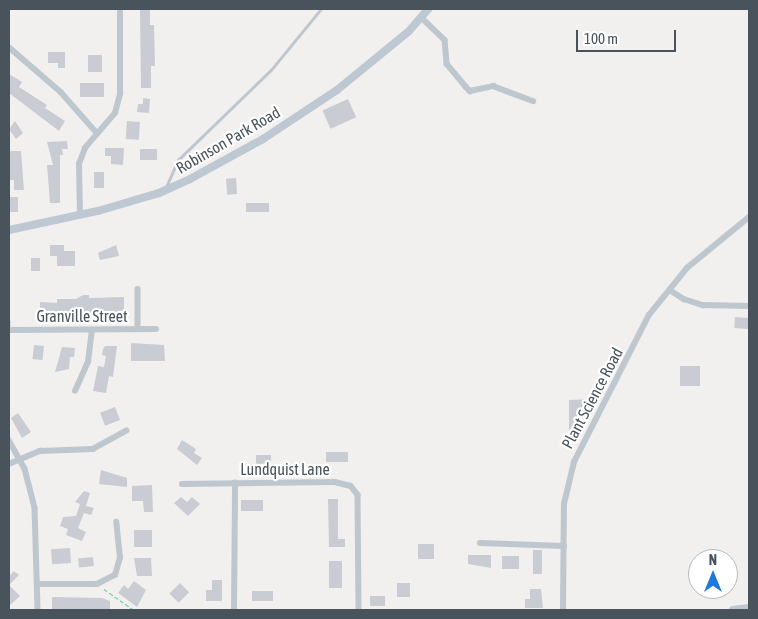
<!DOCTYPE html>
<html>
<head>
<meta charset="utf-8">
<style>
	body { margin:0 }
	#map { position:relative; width:758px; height:619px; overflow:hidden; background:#f2efef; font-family:"Asap Condensed",sans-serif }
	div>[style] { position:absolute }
	.building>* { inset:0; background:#c9ccd2; transform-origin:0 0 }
	.path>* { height:1px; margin-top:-0.5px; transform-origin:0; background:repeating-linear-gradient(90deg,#78cb9f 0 4px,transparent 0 6.5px) }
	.lane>* { height:2.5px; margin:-1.25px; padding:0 1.25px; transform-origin:1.25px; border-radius:1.25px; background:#bec7ce }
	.street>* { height:5.5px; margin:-2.75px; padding:0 2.75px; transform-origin:2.75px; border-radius:2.75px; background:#bec7ce }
	.secondary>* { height:8px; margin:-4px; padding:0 4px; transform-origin:4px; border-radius:4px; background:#bec8d3 }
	span { translate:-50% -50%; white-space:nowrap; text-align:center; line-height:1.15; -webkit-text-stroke:4.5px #fff; paint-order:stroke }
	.street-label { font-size:16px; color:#48535c }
	.frame { position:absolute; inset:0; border:10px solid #48535c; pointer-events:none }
	.north { position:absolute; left:688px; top:549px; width:50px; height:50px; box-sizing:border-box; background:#fff; border:1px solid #b6babe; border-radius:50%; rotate:0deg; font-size:14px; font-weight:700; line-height:20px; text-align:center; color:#48535c }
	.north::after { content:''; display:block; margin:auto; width:18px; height:22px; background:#1e78dd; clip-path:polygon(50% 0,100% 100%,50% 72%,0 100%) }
	.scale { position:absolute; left:576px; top:30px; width:100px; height:22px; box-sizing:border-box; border:2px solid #48535c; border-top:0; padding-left:6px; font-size:15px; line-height:18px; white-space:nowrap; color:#48535c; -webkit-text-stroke:4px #fff; paint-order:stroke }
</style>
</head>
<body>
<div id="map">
	<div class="building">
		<i style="clip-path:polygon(140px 9px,150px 9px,150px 25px,154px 25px,155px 66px,151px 66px,151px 88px,141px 88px)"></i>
		<i style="clip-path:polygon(48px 52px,65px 52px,65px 68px,58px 68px,58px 63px,48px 63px)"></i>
		<i style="left:88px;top:55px;width:14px;height:17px"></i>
		<i style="clip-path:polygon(9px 74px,22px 82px,19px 87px,47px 105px,45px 108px,65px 121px,59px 131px,9px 93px)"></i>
		<i style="left:80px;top:83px;width:24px;height:14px"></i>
		<i style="clip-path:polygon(143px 98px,150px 99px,149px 113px,137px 112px,138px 104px,143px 104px)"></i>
		<i style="left:348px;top:99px;width:20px;height:28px;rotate:66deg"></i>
		<i style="clip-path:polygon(15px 121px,23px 133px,16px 139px,9px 129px)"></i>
		<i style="left:127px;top:121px;width:13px;height:18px;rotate:4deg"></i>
		<i style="clip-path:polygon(67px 141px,68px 149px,62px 149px,63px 155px,60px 155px,60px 203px,50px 203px,47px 165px,53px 165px,47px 142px)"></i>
		<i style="clip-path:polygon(105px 148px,124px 148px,123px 165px,111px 164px,111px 156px,105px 156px)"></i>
		<i style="left:140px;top:149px;width:17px;height:11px"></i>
		<i style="clip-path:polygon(10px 151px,21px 151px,24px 190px,14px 190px,14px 180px,9px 180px)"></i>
		<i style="left:94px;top:172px;width:10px;height:16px"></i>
		<i style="left:236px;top:178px;width:16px;height:10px;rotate:86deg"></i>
		<i style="left:9px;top:197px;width:9px;height:15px"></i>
		<i style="left:269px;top:203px;width:9px;height:23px;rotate:90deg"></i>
		<i style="clip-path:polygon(50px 245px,64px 245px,64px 251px,75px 251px,75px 266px,57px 266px,57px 256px,50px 256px)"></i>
		<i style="clip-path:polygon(116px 245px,119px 256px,100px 260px,98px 253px)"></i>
		<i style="left:31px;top:258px;width:9px;height:13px"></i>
		<i style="clip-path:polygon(83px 295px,89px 295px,89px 298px,124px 297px,124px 313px,40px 315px,40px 302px,57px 303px,57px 299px,76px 299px)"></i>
		<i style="left:735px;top:317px;width:14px;height:11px;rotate:4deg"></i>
		<i style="clip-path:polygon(131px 343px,164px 345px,165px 361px,131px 361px)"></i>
		<i style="left:34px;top:345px;width:10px;height:14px;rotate:6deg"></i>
		<i style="clip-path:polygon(105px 346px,117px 346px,113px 377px,109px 376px,106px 393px,93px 391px,98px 366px,104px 367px,106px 356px,102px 355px,103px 349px)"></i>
		<i style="clip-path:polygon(62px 347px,75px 348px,74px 357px,70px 357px,69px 369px,55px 372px)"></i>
		<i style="left:680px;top:366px;width:20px;height:20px"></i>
		<i style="clip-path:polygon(596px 399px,596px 409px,578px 409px,578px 430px,569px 430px,569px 400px)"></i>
		<i style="left:115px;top:407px;width:14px;height:16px;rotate:69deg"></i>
		<i style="clip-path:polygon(18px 413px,31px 432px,22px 438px,11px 418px)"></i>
		<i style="clip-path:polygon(182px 440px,196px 449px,194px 453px,202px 458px,197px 465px,177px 449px)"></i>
		<i style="left:326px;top:452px;width:22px;height:10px"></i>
		<i style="clip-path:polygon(256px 455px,271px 455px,271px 462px,256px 465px)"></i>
		<i style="clip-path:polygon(101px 470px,127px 478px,127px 487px,99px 484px)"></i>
		<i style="clip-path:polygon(152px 485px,153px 512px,144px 512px,143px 501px,132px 501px,132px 486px)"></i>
		<i style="clip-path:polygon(84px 491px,90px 493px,86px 506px,94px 508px,91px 515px,84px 513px,78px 528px,86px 532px,82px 541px,66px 535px,68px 529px,60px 526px,63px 517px,76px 516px,80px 504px,75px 502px)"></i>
		<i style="clip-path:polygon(181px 497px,187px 502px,192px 497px,200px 504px,188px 516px,174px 503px)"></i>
		<i style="clip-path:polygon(328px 499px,338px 499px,338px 539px,345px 539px,345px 547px,329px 547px)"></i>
		<i style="left:263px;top:500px;width:11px;height:22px;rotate:90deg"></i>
		<i style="left:134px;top:530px;width:18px;height:17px"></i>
		<i style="left:418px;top:544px;width:16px;height:15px"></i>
		<i style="left:70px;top:548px;width:15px;height:19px;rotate:86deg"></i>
		<i style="left:533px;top:550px;width:9px;height:24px"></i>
		<i style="clip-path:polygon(468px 555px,491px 555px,491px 568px,468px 564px)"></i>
		<i style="left:502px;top:556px;width:17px;height:13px"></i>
		<i style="left:93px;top:557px;width:9px;height:15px;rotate:84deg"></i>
		<i style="clip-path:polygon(134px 558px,151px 558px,152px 576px,137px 576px)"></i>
		<i style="left:329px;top:561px;width:13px;height:27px"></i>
		<i style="clip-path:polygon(14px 571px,19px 575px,9px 585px,20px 596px,9px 606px,9px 576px)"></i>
		<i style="clip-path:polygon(212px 580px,222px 580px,222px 601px,206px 601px,206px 590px,212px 590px)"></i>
		<i style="clip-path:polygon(134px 581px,146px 590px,137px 607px,118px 593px,124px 585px,128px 589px)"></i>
		<i style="left:180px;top:583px;width:13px;height:15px;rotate:45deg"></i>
		<i style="left:397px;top:583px;width:13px;height:14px"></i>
		<i style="clip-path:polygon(530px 589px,541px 589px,543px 608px,525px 608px,525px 599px,530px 599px)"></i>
		<i style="left:252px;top:591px;width:21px;height:10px"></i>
		<i style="left:370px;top:596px;width:15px;height:10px"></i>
		<i style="clip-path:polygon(52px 597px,102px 598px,110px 601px,110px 610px,52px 610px)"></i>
	</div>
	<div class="path">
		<i style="left:104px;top:589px;width:37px;rotate:35deg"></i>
	</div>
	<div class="lane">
		<i style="left:166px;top:187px;width:30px;rotate:-66deg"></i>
		<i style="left:178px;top:160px;width:129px;rotate:-44.1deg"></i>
		<i style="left:271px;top:70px;width:79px;rotate:-50.7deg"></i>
		<i style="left:9px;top:321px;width:8px;rotate:90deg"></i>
	</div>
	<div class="street">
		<i style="left:421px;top:17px;width:33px;rotate:44deg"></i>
		<i style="left:445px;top:40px;width:24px;rotate:85deg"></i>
		<i style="left:447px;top:64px;width:30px;rotate:50deg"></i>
		<i style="left:466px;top:87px;width:6px;rotate:45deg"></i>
		<i style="left:470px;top:91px;width:24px;rotate:-12deg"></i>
		<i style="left:493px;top:86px;width:43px;rotate:20.6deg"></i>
		<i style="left:9px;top:47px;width:69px;rotate:40.9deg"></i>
		<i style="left:61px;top:92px;width:55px;rotate:48.7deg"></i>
		<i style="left:80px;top:215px;width:51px;rotate:-91.1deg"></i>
		<i style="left:79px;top:164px;width:17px;rotate:-69deg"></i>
		<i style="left:85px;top:148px;width:46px;rotate:-49.4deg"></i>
		<i style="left:115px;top:113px;width:20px;rotate:-75deg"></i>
		<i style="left:120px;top:94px;width:85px;rotate:-90deg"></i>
		<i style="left:138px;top:289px;width:40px;rotate:90deg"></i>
		<i style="left:670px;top:290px;width:17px;rotate:33deg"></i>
		<i style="left:684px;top:299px;width:20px;rotate:18deg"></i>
		<i style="left:703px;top:305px;width:46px;rotate:1.2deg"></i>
		<i style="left:9px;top:330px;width:147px;rotate:-0.4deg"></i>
		<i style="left:75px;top:391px;width:32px;rotate:-66deg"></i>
		<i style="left:88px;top:362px;width:32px;rotate:-83deg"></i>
		<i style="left:9px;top:440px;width:33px;rotate:61deg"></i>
		<i style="left:25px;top:469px;width:40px;rotate:75.6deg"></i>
		<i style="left:35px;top:508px;width:102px;rotate:88.3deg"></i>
		<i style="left:9px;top:464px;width:34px;rotate:-23deg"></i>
		<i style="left:40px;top:451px;width:53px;rotate:-2.2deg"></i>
		<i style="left:93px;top:449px;width:38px;rotate:-29deg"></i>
		<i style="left:182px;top:484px;width:153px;rotate:-0.7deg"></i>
		<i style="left:335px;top:482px;width:16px;rotate:14deg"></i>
		<i style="left:351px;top:486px;width:11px;rotate:52deg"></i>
		<i style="left:358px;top:495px;width:115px;rotate:89.5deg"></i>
		<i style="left:480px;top:543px;width:84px;rotate:2deg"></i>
		<i style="left:38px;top:584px;width:59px"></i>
		<i style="left:97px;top:584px;width:20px;rotate:-27deg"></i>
		<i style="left:115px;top:575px;width:18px;rotate:-74deg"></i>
		<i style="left:120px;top:558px;width:36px;rotate:-96deg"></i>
		<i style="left:234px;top:610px;width:127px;rotate:-89.5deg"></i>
		<i style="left:563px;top:610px;width:106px;rotate:-89.5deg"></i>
		<i style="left:564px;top:504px;width:43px;rotate:-76.6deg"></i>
		<i style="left:574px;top:462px;width:165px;rotate:-63deg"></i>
		<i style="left:649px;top:315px;width:60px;rotate:-51deg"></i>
		<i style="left:687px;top:268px;width:80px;rotate:-39.4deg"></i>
	</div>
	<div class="secondary">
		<i style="left:9px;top:230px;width:91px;rotate:-12.1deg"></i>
		<i style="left:98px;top:211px;width:64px;rotate:-16.4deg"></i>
		<i style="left:159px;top:193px;width:34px;rotate:-24deg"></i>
		<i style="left:190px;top:179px;width:83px;rotate:-28.7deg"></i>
		<i style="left:263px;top:139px;width:89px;rotate:-33.5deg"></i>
		<i style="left:337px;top:90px;width:93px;rotate:-39.3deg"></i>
		<i style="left:409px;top:31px;width:29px;rotate:-49deg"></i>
		<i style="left:733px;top:610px;width:16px;rotate:-7deg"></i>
	</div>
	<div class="street-label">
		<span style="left:228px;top:140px;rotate:-30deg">Robinson Park Road</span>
		<span style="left:82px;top:316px">Granville Street</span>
		<span style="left:592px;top:398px;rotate:-62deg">Plant Science Road</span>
		<span style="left:285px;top:469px">Lundquist Lane</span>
	</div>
	<div class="frame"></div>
	<div class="north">N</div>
	<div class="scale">100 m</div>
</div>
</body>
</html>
